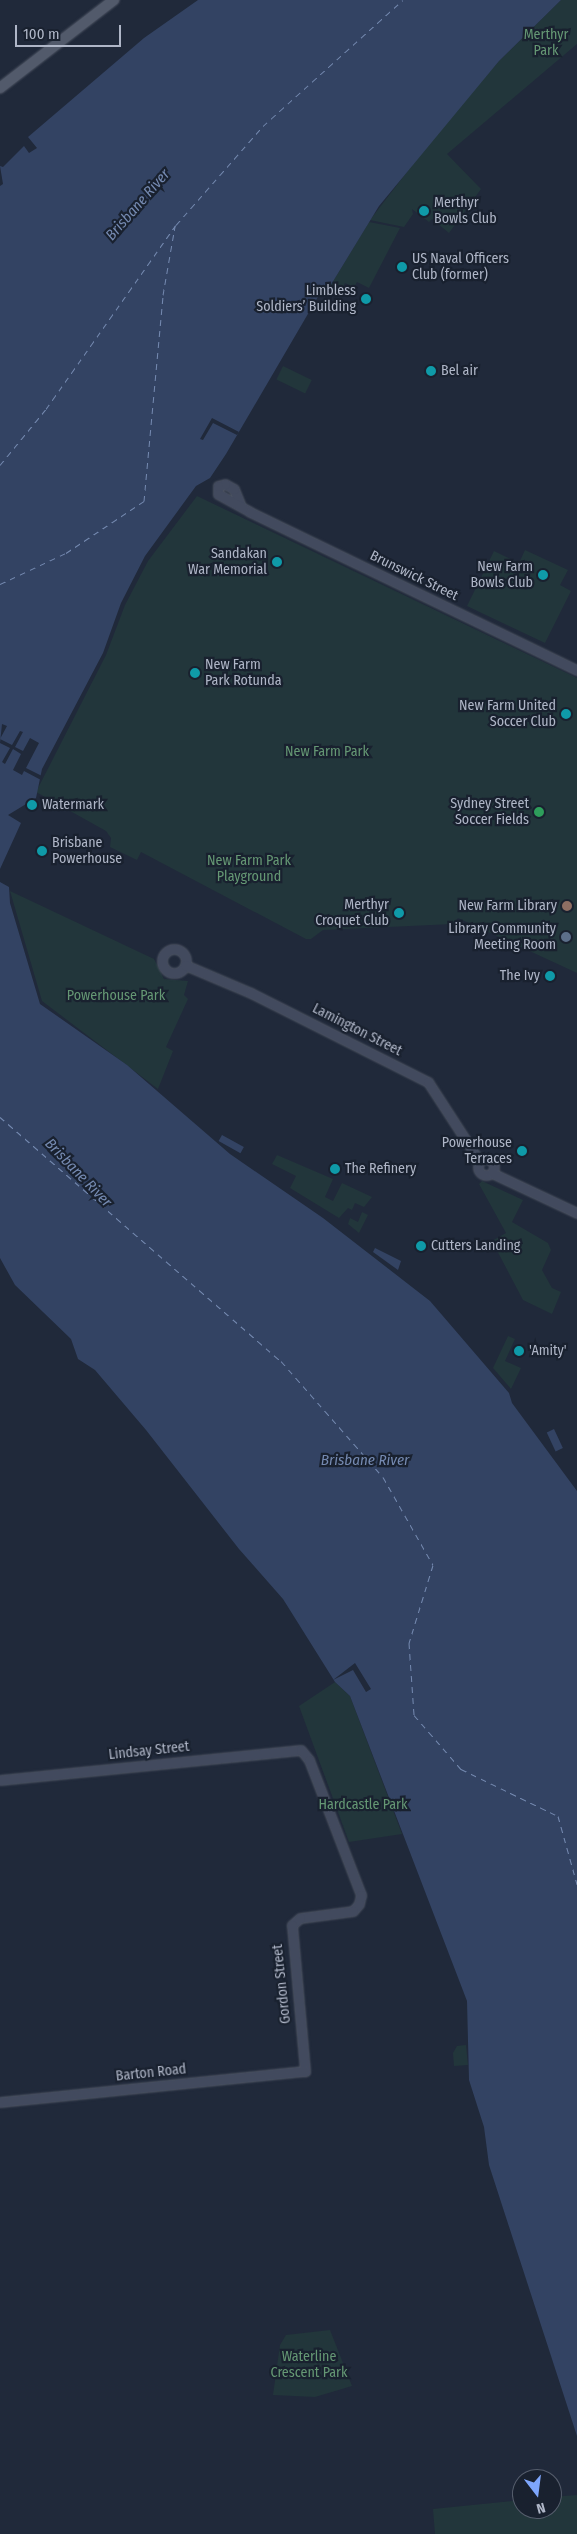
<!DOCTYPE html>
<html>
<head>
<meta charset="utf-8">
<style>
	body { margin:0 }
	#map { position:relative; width:577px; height:2534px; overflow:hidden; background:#20293a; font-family:"Fira Sans Condensed",sans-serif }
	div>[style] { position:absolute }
	.green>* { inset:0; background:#22363b; transform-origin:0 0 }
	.water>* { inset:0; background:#334363; transform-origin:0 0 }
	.pier>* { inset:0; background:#20293a }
	.ferry>* { height:1px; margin-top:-0.5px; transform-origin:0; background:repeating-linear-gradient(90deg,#758ab1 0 6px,transparent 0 11px) }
	.roads { filter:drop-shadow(0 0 1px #4f5665) drop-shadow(0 0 1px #4f5665) }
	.secondary>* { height:9px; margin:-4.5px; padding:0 4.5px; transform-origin:4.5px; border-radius:4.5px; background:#424a5e }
	.secondary>.ring { margin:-4.5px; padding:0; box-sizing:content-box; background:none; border:9px solid #424a5e; border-radius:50% }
	.primary>* { height:10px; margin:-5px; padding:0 5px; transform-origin:5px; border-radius:5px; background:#525a6b }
	.dots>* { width:14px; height:14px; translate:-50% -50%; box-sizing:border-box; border:2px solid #19212f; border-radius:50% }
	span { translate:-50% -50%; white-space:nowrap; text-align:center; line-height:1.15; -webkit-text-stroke:4.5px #19212f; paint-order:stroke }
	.park-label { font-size:14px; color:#659874 }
	.poi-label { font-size:14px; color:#afb6c7 }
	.left { translate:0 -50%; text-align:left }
	.right { translate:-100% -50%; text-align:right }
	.street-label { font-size:14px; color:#afb6c7 }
	.water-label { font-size:15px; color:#758ab1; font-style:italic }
	.north { position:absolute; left:512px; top:2469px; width:50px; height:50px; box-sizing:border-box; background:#19212f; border:1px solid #555d6c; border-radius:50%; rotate:165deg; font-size:14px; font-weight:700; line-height:20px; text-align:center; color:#afb6c7 }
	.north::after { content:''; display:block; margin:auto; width:18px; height:22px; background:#7ea6fc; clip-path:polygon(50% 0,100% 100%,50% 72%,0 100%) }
	.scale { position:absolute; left:15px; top:25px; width:106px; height:22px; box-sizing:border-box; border:2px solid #afb6c7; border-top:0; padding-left:6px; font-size:15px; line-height:18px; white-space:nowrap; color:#afb6c7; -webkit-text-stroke:4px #19212f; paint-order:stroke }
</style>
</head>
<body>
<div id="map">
	<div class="green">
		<i style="clip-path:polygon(561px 0,577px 0,577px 44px,447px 154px,481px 189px,449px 233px,432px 219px,429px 222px,412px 209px,413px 214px,404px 227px,370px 220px,440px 129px,499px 61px)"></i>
		<i style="clip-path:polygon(369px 222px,400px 228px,369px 288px,357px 282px,354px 287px,345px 283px,340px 293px,329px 288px)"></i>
		<i style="left:283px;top:366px;width:32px;height:15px;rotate:26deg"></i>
		<i style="clip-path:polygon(197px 496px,577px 678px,577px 973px,458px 918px,453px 924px,323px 930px,311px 939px,306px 939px,141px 852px,137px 860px,110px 847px,111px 838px,106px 831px,36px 792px,106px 655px,125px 605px,148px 561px)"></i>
		<i style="clip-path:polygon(525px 550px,568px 570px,560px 585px,571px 591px,545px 643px,467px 606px,494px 551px,519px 563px)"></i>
		<i style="clip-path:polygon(10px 891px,154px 959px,164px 979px,188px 981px,184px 995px,188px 999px,166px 1047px,173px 1051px,158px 1089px,42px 1001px)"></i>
		<i style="clip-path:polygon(277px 1155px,333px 1179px,325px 1197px,333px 1201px,342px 1183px,372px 1197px,364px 1207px,355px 1203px,352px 1210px,348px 1208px,339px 1218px,290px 1188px,296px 1176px,272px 1164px)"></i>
		<i style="clip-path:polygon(482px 1181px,523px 1200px,512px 1222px,548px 1243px,551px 1250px,542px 1270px,552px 1288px,561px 1292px,552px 1314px,523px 1300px,492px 1241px,506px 1233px,479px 1184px)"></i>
		<i style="clip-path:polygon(362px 1212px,368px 1215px,359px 1233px,348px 1224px,350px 1218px,358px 1222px)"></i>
		<i style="clip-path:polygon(508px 1336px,515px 1339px,505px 1361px,521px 1368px,511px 1389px,493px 1368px)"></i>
		<i style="clip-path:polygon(335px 1682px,350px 1696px,402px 1834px,349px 1842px,299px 1706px)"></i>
		<i style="clip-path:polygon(466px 2045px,468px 2065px,454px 2066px,453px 2053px,457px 2046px)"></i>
		<i style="clip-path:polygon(330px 2330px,352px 2386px,315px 2397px,273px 2395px,280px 2345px,286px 2335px)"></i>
		<i style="clip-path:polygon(577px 2495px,577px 2534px,435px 2534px,433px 2509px,522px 2500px,522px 2509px,552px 2509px,552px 2497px)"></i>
	</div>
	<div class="water">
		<i style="clip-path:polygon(198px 0,561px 0,499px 61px,379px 206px,329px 288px,319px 295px,226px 454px,210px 478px,196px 486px,145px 556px,121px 603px,103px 653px,42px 769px,36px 798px,8px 815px,21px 823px,0 869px,0 186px,3px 184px,0 166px,3px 167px,24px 146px,29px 153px,37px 148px,28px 137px,144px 38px)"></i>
		<i style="clip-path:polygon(0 882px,9px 887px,10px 903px,40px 1004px,127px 1065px,230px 1154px,323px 1218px,430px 1301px,509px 1393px,512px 1403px,577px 1491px,577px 2436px,489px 2165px,484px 2127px,469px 2080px,467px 2001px,350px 1696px,335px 1682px,283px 1599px,239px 1549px,146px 1430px,95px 1370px,78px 1359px,71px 1339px,15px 1285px,0 1258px)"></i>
		<i style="left:222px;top:1135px;width:25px;height:7px;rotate:29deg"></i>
		<i style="clip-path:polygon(375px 1248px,401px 1261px,398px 1270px,373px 1252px)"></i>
		<i style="left:554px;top:1429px;width:21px;height:8px;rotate:65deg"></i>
	</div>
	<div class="pier">
		<i style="clip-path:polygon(212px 418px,239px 432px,237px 435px,213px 423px,203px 440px,200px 439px)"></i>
		<i style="clip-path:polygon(2px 724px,7px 726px,0 739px,12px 745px,20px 731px,23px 732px,15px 747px,23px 751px,30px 738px,39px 743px,26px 768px,42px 776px,41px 780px,24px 771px,22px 775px,13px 770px,21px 754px,13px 749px,5px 764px,2px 762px,10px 748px,0 743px)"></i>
		<i style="clip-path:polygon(355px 1663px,371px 1689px,366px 1692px,353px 1670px,333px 1680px)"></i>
	</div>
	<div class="ferry">
		<i style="left:0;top:465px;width:72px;rotate:-50.6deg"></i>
		<i style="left:46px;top:409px;width:225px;rotate:-54.8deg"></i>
		<i style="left:176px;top:225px;width:132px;rotate:-48.7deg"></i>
		<i style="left:263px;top:126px;width:188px;rotate:-42deg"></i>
		<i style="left:0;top:584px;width:73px;rotate:-25.2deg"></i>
		<i style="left:66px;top:553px;width:94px;rotate:-33.7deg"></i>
		<i style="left:144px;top:501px;width:207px;rotate:-84.7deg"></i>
		<i style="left:163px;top:295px;width:70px;rotate:-80.1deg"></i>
		<i style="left:0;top:1117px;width:372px;rotate:41deg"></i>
		<i style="left:281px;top:1361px;width:154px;rotate:48.7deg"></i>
		<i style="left:383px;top:1477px;width:101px;rotate:60.4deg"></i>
		<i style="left:433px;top:1565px;width:82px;rotate:107.1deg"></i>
		<i style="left:409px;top:1643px;width:72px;rotate:86deg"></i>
		<i style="left:414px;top:1715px;width:72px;rotate:49deg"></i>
		<i style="left:461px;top:1769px;width:108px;rotate:25.9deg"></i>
		<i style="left:558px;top:1816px;width:71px;rotate:74.4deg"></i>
	</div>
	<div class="roads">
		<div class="secondary">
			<i style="left:240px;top:504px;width:16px;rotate:-112deg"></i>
			<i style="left:234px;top:489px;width:10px;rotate:-151deg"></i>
			<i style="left:225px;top:484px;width:7px;rotate:164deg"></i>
			<i style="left:218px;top:486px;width:8px;rotate:90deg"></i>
			<i style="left:218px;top:494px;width:37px;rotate:29deg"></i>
			<i style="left:250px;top:512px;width:363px;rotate:25.8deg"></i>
			<i class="ring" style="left:162px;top:949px;width:15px;height:15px"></i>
			<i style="left:185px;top:965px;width:72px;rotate:23deg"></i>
			<i style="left:251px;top:993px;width:198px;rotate:26.7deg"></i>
			<i style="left:428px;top:1082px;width:95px;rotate:57deg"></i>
			<i class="ring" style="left:478px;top:1159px;width:7px;height:7px"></i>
			<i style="left:492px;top:1173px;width:94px;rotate:25.2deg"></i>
			<i style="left:0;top:1780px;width:302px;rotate:-5.7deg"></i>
			<i style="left:301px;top:1750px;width:13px;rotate:51deg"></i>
			<i style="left:309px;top:1760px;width:145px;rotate:68.9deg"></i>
			<i style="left:361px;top:1895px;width:9px;rotate:103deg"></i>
			<i style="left:359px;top:1904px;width:9px;rotate:131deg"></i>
			<i style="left:353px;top:1911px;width:53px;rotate:172.5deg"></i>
			<i style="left:300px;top:1918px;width:11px;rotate:139deg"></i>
			<i style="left:292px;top:1925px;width:147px;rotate:84.9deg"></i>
			<i style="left:305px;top:2071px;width:307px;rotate:174.2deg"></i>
		</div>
		<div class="primary">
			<i style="left:0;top:88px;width:144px;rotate:-37.7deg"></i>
		</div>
	</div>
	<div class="dots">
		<i style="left:424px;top:211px;background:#0f9aa8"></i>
		<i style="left:402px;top:267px;background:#0f9aa8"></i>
		<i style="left:366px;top:299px;background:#0f9aa8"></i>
		<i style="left:431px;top:371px;background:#0f9aa8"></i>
		<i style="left:277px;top:562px;background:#0f9aa8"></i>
		<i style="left:543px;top:575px;background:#0f9aa8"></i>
		<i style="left:195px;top:673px;background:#0f9aa8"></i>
		<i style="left:566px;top:714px;background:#0f9aa8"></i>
		<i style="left:32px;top:805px;background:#0f9aa8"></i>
		<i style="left:539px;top:812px;background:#2e9e5b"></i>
		<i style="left:42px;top:851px;background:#0f9aa8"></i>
		<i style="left:567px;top:906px;background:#8d6e63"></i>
		<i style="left:399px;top:913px;background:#0f9aa8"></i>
		<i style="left:566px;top:937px;background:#5c6f8a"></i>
		<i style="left:550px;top:976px;background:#0f9aa8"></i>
		<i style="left:522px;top:1151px;background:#0f9aa8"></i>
		<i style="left:335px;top:1169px;background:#0f9aa8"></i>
		<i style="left:421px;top:1246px;background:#0f9aa8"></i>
		<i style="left:519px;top:1351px;background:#0f9aa8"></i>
	</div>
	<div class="park-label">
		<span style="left:546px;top:43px">Merthyr<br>Park</span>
		<span style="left:327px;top:752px">New Farm Park</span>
		<span style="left:249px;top:869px">New Farm Park<br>Playground</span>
		<span style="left:116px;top:996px">Powerhouse Park</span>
		<span style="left:363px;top:1805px">Hardcastle Park</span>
		<span style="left:309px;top:2365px">Waterline<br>Crescent Park</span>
	</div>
	<div class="poi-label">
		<span class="left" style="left:434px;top:211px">Merthyr<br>Bowls Club</span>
		<span class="left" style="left:412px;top:267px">US Naval Officers<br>Club (former)</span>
		<span class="right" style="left:356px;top:299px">Limbless<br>Soldiers’ Building</span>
		<span class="left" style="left:441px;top:371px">Bel air</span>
		<span class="right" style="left:267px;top:562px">Sandakan<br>War Memorial</span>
		<span class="right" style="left:533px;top:575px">New Farm<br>Bowls Club</span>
		<span class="left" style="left:205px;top:673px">New Farm<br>Park Rotunda</span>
		<span class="right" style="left:556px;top:714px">New Farm United<br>Soccer Club</span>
		<span class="right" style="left:529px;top:812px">Sydney Street<br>Soccer Fields</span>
		<span class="left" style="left:42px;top:805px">Watermark</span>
		<span class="left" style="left:52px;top:851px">Brisbane<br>Powerhouse</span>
		<span class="right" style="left:389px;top:913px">Merthyr<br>Croquet Club</span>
		<span class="right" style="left:557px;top:906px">New Farm Library</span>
		<span class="right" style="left:556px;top:937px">Library Community<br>Meeting Room</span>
		<span class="right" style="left:540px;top:976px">The Ivy</span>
		<span class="right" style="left:512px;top:1151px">Powerhouse<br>Terraces</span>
		<span class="left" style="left:345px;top:1169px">The Refinery</span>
		<span class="left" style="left:431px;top:1246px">Cutters Landing</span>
		<span class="left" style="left:529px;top:1351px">'Amity'</span>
	</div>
	<div class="street-label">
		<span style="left:414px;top:576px;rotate:26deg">Brunswick Street</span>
		<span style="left:357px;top:1030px;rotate:27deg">Lamington Street</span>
		<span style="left:149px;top:1751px;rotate:-6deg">Lindsay Street</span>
		<span style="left:282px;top:1984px;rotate:-96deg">Gordon Street</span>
		<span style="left:151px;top:2073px;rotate:-6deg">Barton Road</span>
	</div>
	<div class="water-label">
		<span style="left:138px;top:205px;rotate:-49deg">Brisbane River</span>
		<span style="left:78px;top:1173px;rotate:46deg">Brisbane River</span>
		<span style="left:365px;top:1461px">Brisbane River</span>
	</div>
	<div class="north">N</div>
	<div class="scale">100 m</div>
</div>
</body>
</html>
